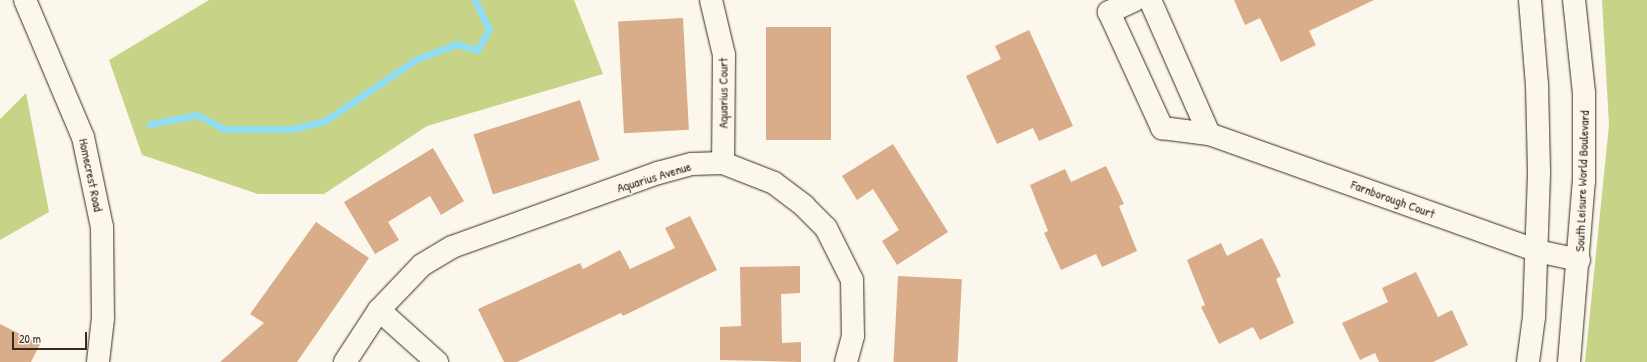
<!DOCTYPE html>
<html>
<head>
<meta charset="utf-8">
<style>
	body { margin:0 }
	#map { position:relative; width:1647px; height:362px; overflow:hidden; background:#fbf7ec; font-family:"Patrick Hand",sans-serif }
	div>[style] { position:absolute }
	.green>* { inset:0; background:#c7d387 }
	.stream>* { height:7px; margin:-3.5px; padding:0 3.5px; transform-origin:3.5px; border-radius:3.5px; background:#91ddf2 }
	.building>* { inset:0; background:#d9ad8a; transform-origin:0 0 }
	.roads { filter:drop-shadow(0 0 1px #3b2a1e) drop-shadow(0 0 1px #3b2a1e) }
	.minor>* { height:22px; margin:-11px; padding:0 11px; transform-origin:11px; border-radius:11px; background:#fbf7ec }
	span { translate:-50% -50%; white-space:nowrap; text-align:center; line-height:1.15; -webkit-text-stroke:3.5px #fbf7ec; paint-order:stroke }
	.street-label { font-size:13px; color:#3b2a1e }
	.scale { position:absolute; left:12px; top:332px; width:75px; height:18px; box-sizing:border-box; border:2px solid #3b2a1e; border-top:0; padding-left:5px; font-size:12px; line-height:14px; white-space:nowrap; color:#3b2a1e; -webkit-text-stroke:3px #fbf7ec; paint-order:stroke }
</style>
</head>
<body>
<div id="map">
	<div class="green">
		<i style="clip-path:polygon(209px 0,574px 0,603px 74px,427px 126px,324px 194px,258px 194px,142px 155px,109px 60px)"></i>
		<i style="clip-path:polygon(1602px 0,1647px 0,1647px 362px,1585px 362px,1609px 125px)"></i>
		<i style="clip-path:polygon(26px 93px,49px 212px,0 240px,0 119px)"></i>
	</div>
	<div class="stream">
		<i style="left:150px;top:124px;width:48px;rotate:-10.8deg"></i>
		<i style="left:197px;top:115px;width:30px;rotate:27deg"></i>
		<i style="left:224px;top:129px;width:68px"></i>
		<i style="left:292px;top:129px;width:34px;rotate:-14deg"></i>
		<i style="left:325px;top:121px;width:111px;rotate:-34deg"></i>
		<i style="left:417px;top:59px;width:43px;rotate:-20.6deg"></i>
		<i style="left:457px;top:44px;width:21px;rotate:17deg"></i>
		<i style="left:477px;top:50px;width:24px;rotate:-60deg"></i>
		<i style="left:489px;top:29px;width:32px;rotate:-116deg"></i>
	</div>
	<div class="building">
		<i style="clip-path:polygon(1234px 0,1374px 0,1309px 31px,1316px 45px,1281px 62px,1260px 18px,1245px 25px)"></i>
		<i style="left:683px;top:18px;width:112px;height:65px;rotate:87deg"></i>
		<i style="left:766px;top:27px;width:65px;height:113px"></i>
		<i style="clip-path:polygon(1029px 30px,1073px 126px,1039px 141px,1033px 128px,997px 144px,966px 76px,1001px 59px,995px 46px)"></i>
		<i style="left:580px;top:100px;width:63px;height:112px;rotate:72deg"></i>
		<i style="clip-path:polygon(893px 144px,948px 232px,897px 265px,882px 241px,899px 230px,873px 189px,857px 200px,842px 176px)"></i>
		<i style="clip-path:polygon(433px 148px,464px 201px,441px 215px,430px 196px,388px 222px,399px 240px,375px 254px,344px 202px)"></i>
		<i style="clip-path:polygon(1106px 166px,1124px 204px,1119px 206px,1137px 251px,1102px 267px,1096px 254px,1061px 270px,1044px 233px,1048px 231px,1030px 185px,1065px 169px,1071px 182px)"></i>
		<i style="clip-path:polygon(690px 216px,717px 270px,623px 316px,621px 313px,517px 362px,504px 362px,478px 309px,580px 263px,583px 269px,620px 250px,630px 269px,675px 248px,665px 228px)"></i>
		<i style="clip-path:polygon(316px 222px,369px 258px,297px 362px,220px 362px,264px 323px,250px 314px)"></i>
		<i style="clip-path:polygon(1262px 238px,1281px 276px,1276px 279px,1294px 323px,1260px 340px,1253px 327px,1219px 344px,1201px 307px,1205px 305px,1187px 260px,1221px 243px,1227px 256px)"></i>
		<i style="clip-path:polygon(800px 266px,800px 293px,781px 294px,782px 343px,801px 342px,801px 362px,720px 360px,720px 327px,741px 326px,740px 267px)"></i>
		<i style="clip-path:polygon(1416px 272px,1438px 317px,1452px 310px,1468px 345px,1433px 362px,1379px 362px,1375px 353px,1360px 360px,1342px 323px,1388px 302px,1382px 288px)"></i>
		<i style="left:898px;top:276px;width:64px;height:86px;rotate:3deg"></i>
		<i style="clip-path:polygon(0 324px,40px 344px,31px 362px,0 362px)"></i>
	</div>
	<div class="roads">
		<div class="minor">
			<i style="left:25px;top:0;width:149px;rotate:67.1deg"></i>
			<i style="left:83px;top:137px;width:92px;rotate:78.1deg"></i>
			<i style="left:102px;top:227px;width:91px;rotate:89.4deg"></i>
			<i style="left:103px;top:318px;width:44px;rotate:96.5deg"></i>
			<i style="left:711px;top:0;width:57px;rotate:76.7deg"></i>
			<i style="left:724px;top:55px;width:108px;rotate:90.5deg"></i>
			<i style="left:1135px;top:0;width:29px;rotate:155deg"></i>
			<i style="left:1109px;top:12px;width:128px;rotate:65.4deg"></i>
			<i style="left:1162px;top:128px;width:47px;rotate:7.3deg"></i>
			<i style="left:1209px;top:134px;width:348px;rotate:19.6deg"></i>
			<i style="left:1537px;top:251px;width:43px;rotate:12.1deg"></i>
			<i style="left:1150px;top:0;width:146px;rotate:66.2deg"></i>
			<i style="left:379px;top:310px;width:78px;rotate:41.9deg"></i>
			<i style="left:345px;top:362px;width:62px;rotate:-56.8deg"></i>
			<i style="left:379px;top:310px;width:62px;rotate:-46.3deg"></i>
			<i style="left:422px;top:265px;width:35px;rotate:-31deg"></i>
			<i style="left:452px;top:247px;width:219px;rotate:-19.8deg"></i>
			<i style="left:658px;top:173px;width:35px;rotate:-15deg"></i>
			<i style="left:692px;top:164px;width:31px;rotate:-2deg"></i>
			<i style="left:723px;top:163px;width:55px;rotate:21.4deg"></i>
			<i style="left:774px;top:183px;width:38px;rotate:37deg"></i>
			<i style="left:804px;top:206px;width:31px;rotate:45deg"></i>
			<i style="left:826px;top:228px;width:58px;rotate:63.4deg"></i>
			<i style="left:852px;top:280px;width:56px;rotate:89deg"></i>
			<i style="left:853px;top:336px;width:27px;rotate:105deg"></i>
			<i style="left:1528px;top:362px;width:45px;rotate:-82.4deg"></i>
			<i style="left:1534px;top:317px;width:145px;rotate:-88deg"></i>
			<i style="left:1539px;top:172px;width:87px;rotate:-91.3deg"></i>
			<i style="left:1537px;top:85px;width:85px;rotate:-94.7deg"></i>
			<i style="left:1569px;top:362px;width:182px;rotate:-85.3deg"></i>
			<i style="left:1584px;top:181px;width:88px;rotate:-90deg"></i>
			<i style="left:1584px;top:93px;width:94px;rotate:-96.1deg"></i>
		</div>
	</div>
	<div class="street-label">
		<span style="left:723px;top:93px;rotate:-90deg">Aquarius Court</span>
		<span style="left:91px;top:175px;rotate:78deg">Homecrest Road</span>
		<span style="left:654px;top:177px;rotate:-17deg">Aquarius Avenue</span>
		<span style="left:1582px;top:181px;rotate:-88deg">South Leisure World Boulevard</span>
		<span style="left:1393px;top:199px;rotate:20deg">Farnborough Court</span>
	</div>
	<div class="scale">20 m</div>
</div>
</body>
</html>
